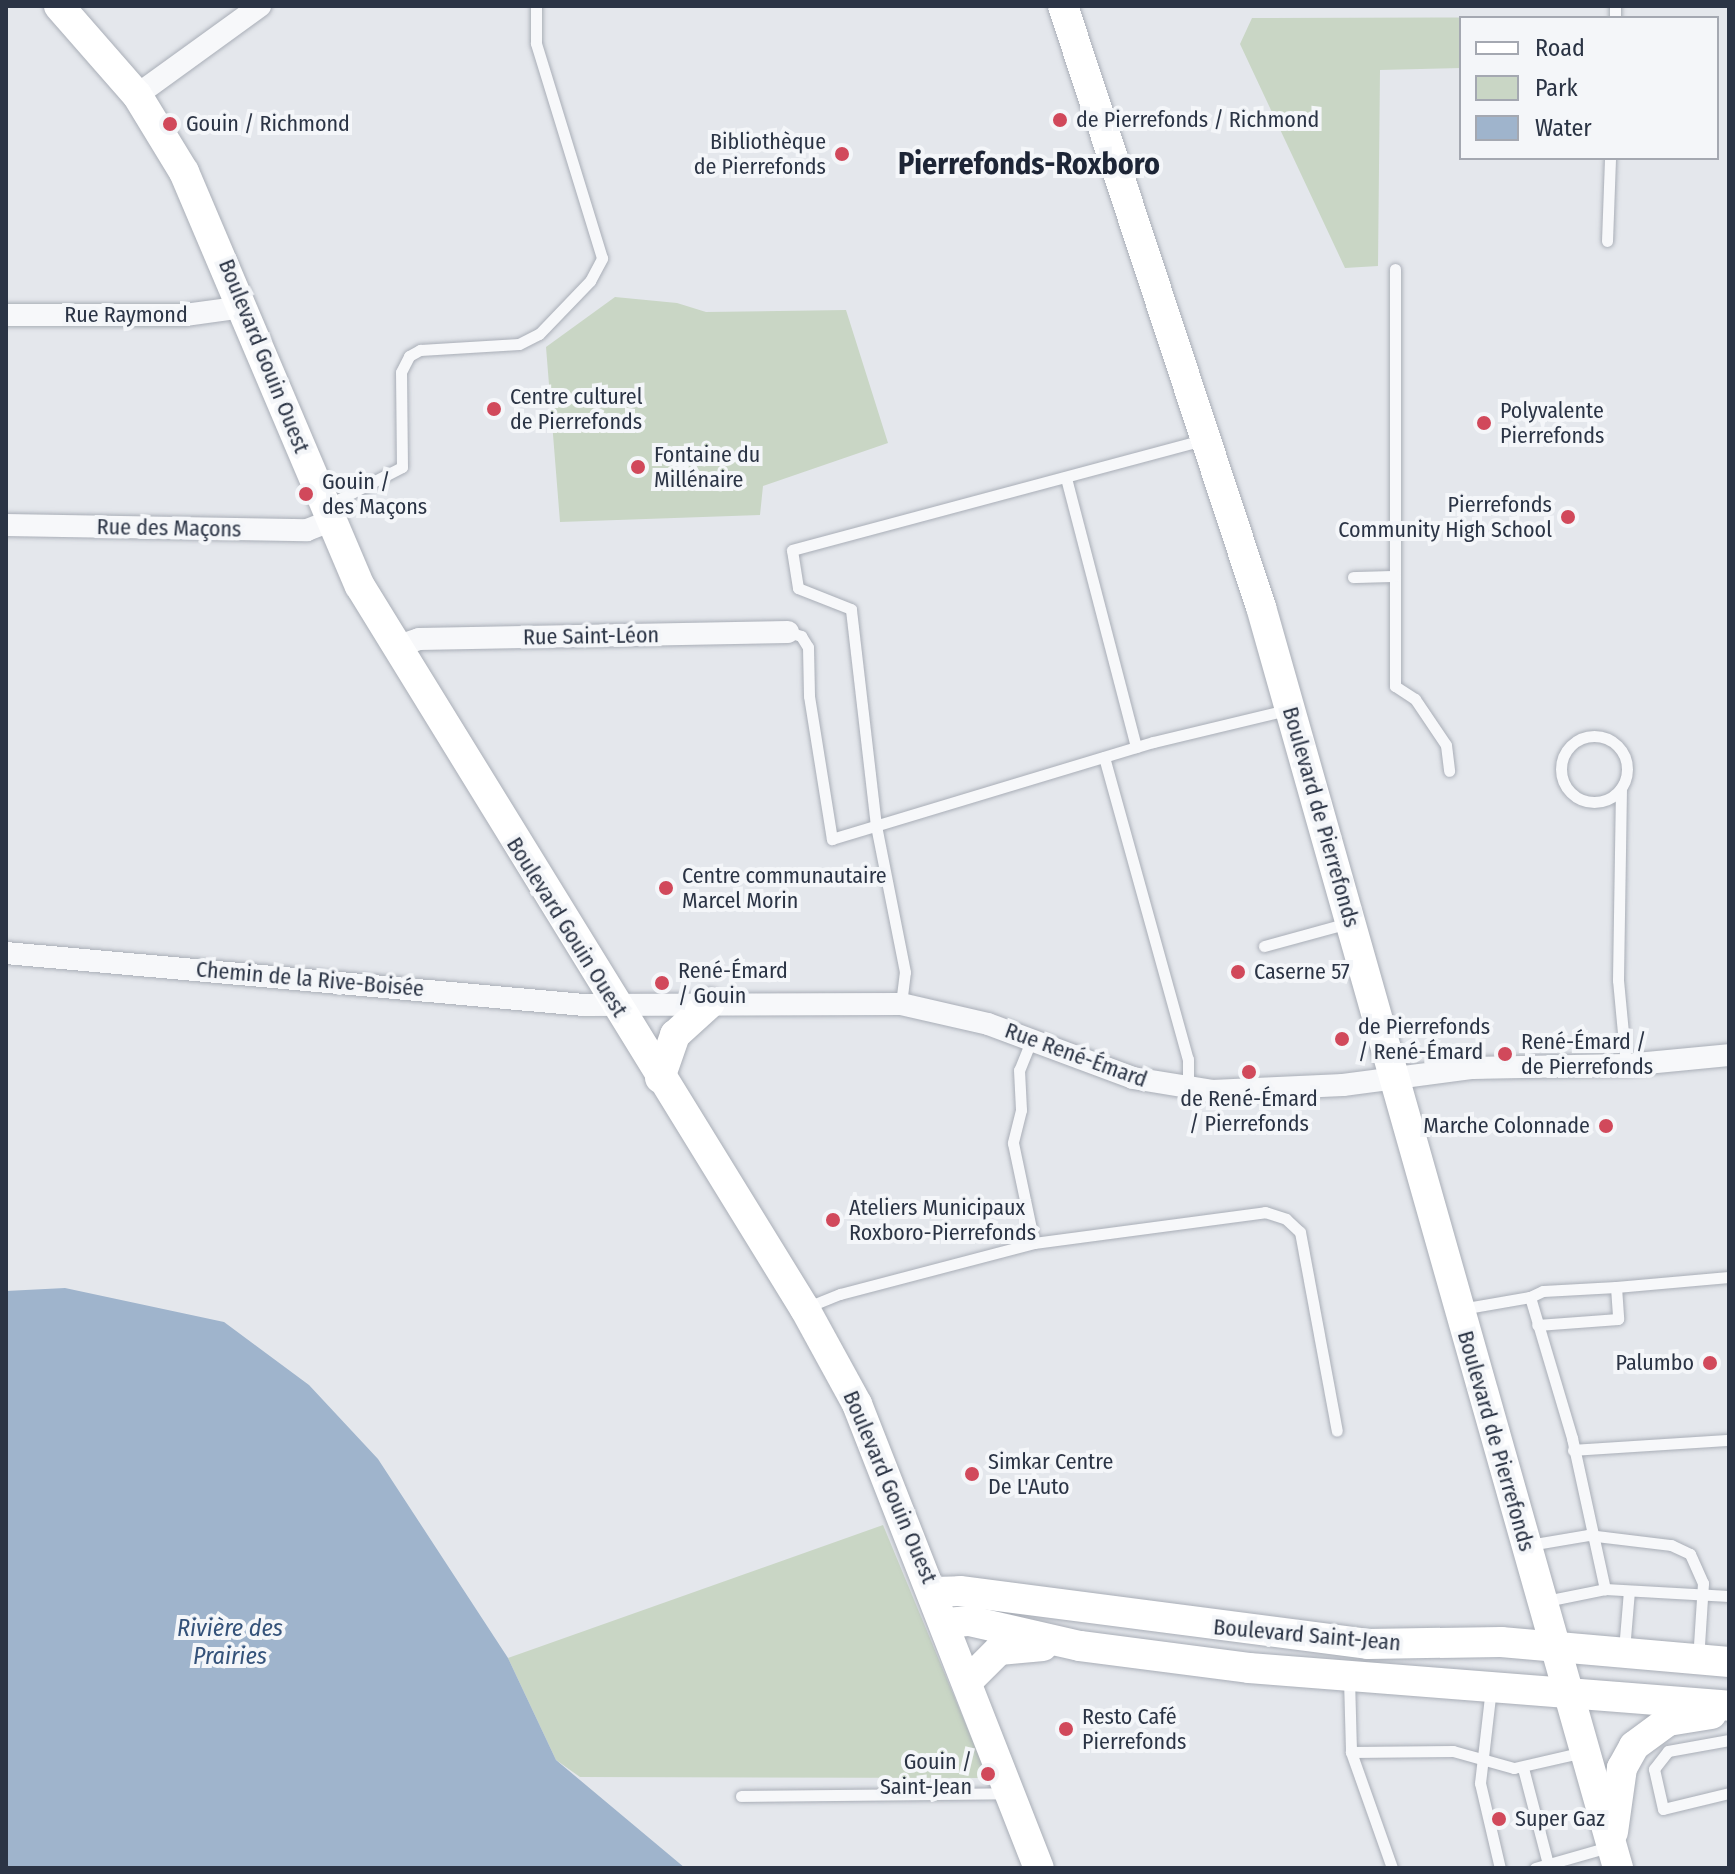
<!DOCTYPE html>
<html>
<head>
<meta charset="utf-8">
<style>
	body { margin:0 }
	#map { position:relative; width:1735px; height:1874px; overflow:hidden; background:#e4e7ec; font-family:"Fira Sans Condensed",sans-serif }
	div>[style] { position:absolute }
	.green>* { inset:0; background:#c9d6c5 }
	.water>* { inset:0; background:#9fb4cc }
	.roads { filter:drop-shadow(0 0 2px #a9aeb7) drop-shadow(0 0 2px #a9aeb7) }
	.lane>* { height:11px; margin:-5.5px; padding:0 5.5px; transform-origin:5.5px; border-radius:5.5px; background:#f7f8fa }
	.lane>.ring { margin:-5.5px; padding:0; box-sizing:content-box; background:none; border:11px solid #f7f8fa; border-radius:50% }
	.street>* { height:22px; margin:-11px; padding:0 11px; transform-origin:11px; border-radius:11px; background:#f7f8fa }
	.secondary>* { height:30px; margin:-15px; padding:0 15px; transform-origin:15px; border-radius:15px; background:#fff }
	.dots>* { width:22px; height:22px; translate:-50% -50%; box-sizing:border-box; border:4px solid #f4f6f9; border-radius:50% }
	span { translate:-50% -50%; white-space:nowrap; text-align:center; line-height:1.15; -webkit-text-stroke:8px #f4f6f9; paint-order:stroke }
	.poi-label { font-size:22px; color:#2b3445 }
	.left { translate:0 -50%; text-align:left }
	.right { translate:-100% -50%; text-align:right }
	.street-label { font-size:22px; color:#2b3445 }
	.water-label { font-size:24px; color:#34527a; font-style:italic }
	.district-label { font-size:30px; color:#1d2536; font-weight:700 }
	.frame { position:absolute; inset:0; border:8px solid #2b3445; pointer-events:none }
	.legend { position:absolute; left:1459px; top:16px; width:260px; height:144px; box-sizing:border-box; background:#f4f6f9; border:2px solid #a4a8b1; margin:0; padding:10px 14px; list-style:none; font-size:24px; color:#2b3445 }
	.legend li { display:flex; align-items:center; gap:16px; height:40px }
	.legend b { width:40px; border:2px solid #a4a8b1 }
</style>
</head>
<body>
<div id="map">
	<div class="green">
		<i style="clip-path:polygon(1596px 17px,1461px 18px,1461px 68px,1380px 70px,1378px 266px,1345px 268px,1240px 44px,1252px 18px)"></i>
		<i style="clip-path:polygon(615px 297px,677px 303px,706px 312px,846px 310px,888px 443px,763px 486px,760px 515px,560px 522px,546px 347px)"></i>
		<i style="clip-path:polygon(883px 1525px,988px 1778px,580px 1777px,556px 1760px,508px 1658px)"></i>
	</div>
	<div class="water">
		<i style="clip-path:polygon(65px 1288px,224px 1322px,309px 1385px,378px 1459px,508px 1658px,556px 1760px,685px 1868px,6px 1868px,6px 1291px)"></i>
	</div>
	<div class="roads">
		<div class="lane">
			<i style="left:1615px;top:18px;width:12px;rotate:-90deg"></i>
			<i style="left:1607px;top:241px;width:83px;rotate:-87.9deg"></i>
			<i style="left:1395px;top:269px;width:417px;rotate:90deg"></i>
			<i style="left:1395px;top:686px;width:24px;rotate:33deg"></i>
			<i style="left:1415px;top:699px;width:55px;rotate:56deg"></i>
			<i style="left:1446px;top:745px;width:26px;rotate:83deg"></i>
			<i style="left:1066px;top:478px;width:278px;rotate:75.4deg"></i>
			<i style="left:328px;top:505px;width:83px;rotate:-27.2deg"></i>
			<i style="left:402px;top:467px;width:95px;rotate:-90.6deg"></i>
			<i style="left:401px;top:372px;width:18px;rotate:-63deg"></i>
			<i style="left:409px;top:356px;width:13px;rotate:-29deg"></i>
			<i style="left:420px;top:350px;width:99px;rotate:-3.5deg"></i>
			<i style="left:519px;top:344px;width:22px;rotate:-27deg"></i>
			<i style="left:539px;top:334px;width:74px;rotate:-46.1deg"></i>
			<i style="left:590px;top:281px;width:26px;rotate:-62deg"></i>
			<i style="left:602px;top:258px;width:225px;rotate:-107.1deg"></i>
			<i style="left:536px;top:43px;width:37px;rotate:-90deg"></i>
			<i style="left:1353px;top:577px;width:42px;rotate:-1.4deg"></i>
			<i style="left:788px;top:632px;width:14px;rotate:17deg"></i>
			<i style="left:801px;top:636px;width:13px;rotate:58deg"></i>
			<i style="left:808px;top:647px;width:49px;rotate:88.8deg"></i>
			<i style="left:809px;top:696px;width:145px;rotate:80.9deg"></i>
			<i style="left:832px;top:839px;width:335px;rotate:-16.8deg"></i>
			<i style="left:1153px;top:742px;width:141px;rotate:-13.5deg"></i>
			<i class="ring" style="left:1561px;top:736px;width:55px;height:55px"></i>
			<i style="left:1104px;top:757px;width:313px;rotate:74.5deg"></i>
			<i style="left:1188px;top:1059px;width:30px;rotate:90deg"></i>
			<i style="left:1621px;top:788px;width:192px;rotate:90.9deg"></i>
			<i style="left:1618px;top:980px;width:85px;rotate:84.6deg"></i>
			<i style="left:1264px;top:946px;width:87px;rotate:-15.3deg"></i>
			<i style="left:901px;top:1004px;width:32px;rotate:-83deg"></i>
			<i style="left:905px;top:972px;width:149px;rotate:-101.2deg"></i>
			<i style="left:876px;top:826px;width:218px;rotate:-96.6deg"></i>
			<i style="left:851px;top:609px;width:57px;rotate:-158.4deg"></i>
			<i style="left:798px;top:588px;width:38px;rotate:-99deg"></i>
			<i style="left:792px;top:550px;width:425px;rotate:-15deg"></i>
			<i style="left:1031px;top:1041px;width:31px;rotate:112deg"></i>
			<i style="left:1019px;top:1070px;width:40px;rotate:87.1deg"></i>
			<i style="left:1021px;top:1110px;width:34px;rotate:104deg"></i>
			<i style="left:1013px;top:1143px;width:102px;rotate:78.1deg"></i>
			<i style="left:1616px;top:1287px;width:113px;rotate:-5.1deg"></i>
			<i style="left:1530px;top:1297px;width:14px;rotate:-25deg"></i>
			<i style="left:1543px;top:1291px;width:73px;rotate:-3.1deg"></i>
			<i style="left:1616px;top:1287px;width:32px;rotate:86deg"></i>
			<i style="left:1618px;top:1319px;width:81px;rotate:175.8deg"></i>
			<i style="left:805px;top:1308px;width:38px;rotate:-22deg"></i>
			<i style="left:840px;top:1294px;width:201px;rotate:-14.7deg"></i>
			<i style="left:1034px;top:1243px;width:233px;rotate:-7.6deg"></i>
			<i style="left:1265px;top:1212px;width:22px;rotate:18deg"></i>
			<i style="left:1286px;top:1219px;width:19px;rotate:43deg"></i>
			<i style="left:1300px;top:1232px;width:202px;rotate:79.5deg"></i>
			<i style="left:1461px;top:1309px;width:70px;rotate:-9.9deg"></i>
			<i style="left:1530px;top:1297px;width:147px;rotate:73.4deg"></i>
			<i style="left:1572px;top:1438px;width:155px;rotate:77.7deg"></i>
			<i style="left:1573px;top:1450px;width:156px;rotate:-3.7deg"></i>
			<i style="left:1529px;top:1545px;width:60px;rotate:-9.6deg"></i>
			<i style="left:1588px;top:1535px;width:84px;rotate:6.9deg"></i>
			<i style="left:1671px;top:1545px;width:21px;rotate:25deg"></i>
			<i style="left:1690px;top:1554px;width:32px;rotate:66deg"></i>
			<i style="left:1703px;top:1583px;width:77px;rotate:93.7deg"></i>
			<i style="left:1546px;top:1601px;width:60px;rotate:-11.5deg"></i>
			<i style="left:1605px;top:1589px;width:124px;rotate:3.2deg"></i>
			<i style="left:1624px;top:1650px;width:59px;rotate:-85.2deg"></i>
			<i style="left:1349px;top:1679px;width:73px;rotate:88.4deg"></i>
			<i style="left:1351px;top:1752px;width:102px;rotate:-0.6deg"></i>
			<i style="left:1453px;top:1751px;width:63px;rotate:15.6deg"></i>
			<i style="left:1514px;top:1768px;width:72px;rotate:-12.9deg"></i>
			<i style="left:1491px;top:1688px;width:96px;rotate:96.6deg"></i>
			<i style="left:1480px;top:1783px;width:87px;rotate:76.8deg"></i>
			<i style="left:1729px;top:1740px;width:62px;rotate:169.8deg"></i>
			<i style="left:1668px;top:1751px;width:23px;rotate:128deg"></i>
			<i style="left:1654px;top:1769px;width:41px;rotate:77.3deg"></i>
			<i style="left:1663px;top:1809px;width:68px;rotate:-13.6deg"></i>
			<i style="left:1351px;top:1752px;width:123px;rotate:70.5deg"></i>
			<i style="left:1523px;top:1768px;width:99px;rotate:75.4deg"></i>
			<i style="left:741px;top:1796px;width:265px;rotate:-0.6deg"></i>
			<i style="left:1535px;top:1868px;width:80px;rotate:-15.9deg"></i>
		</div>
		<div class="street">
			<i style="left:137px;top:95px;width:152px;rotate:-35.9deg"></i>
			<i style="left:6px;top:315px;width:179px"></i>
			<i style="left:185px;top:315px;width:60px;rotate:-7.7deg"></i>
			<i style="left:6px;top:525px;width:301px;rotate:1deg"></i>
			<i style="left:307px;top:530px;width:25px;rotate:-21deg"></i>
			<i style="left:396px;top:647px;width:24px;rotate:-19deg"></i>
			<i style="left:419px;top:639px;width:369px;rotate:-1.1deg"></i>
			<i style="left:6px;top:953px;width:580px;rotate:5.14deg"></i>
			<i style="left:584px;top:1005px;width:317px;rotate:-0.2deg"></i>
			<i style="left:901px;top:1004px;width:89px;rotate:12.9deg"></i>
			<i style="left:988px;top:1024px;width:155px;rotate:20.4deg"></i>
			<i style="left:1133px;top:1078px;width:80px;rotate:9.3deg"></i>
			<i style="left:1212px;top:1091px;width:131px;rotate:-2.6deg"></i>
			<i style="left:1343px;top:1085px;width:131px;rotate:-7.5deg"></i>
			<i style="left:1473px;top:1068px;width:153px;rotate:-1.1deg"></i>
			<i style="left:1626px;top:1065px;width:103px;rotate:-5.5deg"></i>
		</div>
		<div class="secondary">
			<i style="left:59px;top:6px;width:118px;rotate:48.8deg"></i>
			<i style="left:137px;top:95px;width:90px;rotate:58.6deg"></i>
			<i style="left:184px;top:172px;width:450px;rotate:67deg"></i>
			<i style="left:360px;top:586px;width:849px;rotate:58.39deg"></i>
			<i style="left:805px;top:1309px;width:108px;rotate:61.3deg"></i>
			<i style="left:857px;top:1404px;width:498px;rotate:68.6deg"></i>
			<i style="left:1063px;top:6px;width:633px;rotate:71.77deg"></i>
			<i style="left:1261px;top:607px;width:1311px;rotate:74.19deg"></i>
			<i style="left:660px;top:1078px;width:46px;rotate:-70.8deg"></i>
			<i style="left:675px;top:1035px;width:47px;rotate:-42.4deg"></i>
			<i style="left:935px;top:1592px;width:25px;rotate:-2deg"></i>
			<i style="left:960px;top:1591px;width:411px;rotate:7.4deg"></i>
			<i style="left:1368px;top:1644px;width:133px;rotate:-0.9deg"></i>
			<i style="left:1501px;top:1642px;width:229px;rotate:5deg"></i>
			<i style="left:946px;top:1623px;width:24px;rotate:-5deg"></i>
			<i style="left:970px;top:1621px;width:113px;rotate:12.8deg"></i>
			<i style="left:1080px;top:1646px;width:170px;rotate:7.4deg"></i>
			<i style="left:1249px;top:1668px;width:482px;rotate:4.5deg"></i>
			<i style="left:968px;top:1681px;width:44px;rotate:-45deg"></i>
			<i style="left:999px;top:1650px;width:44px;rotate:-5.2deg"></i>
			<i style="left:1613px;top:1832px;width:65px;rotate:-82deg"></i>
			<i style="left:1622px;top:1768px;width:25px;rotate:-61deg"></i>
			<i style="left:1634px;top:1746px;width:42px;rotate:-36.3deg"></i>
			<i style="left:1668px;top:1721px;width:44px;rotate:-9.2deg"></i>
		</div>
	</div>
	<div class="dots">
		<i style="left:1060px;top:120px;background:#d1495b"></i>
		<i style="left:170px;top:124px;background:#d1495b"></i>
		<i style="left:842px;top:154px;background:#d1495b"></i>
		<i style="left:494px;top:409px;background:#d1495b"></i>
		<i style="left:1484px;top:423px;background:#d1495b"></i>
		<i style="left:638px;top:467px;background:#d1495b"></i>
		<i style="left:306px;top:494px;background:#d1495b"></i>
		<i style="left:1568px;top:517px;background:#d1495b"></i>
		<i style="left:666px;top:888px;background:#d1495b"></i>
		<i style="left:1238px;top:972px;background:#d1495b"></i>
		<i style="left:662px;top:983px;background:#d1495b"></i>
		<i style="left:1342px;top:1039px;background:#d1495b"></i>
		<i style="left:1505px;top:1054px;background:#d1495b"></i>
		<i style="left:1249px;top:1072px;background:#d1495b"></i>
		<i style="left:1606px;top:1126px;background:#d1495b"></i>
		<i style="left:833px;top:1220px;background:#d1495b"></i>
		<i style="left:1710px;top:1363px;background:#d1495b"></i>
		<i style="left:972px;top:1474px;background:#d1495b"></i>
		<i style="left:1066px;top:1729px;background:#d1495b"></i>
		<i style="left:988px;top:1774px;background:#d1495b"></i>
		<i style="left:1499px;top:1819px;background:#d1495b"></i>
	</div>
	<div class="poi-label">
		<span class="left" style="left:1076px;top:120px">de Pierrefonds / Richmond</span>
		<span class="left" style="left:186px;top:124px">Gouin / Richmond</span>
		<span class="right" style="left:826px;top:154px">Bibliothèque<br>de Pierrefonds</span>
		<span class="left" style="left:510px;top:409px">Centre culturel<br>de Pierrefonds</span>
		<span class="left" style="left:1500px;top:423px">Polyvalente<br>Pierrefonds</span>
		<span class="left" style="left:654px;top:467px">Fontaine du<br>Millénaire</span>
		<span class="left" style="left:322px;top:494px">Gouin /<br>des Maçons</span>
		<span class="right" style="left:1552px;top:517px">Pierrefonds<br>Community High School</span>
		<span class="left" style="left:682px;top:888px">Centre communautaire<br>Marcel Morin</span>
		<span class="left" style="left:678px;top:983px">René-Émard<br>/ Gouin</span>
		<span class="left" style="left:1254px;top:972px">Caserne 57</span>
		<span class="left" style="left:1358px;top:1039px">de Pierrefonds<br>/ René-Émard</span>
		<span class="left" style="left:1521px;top:1054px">René-Émard /<br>de Pierrefonds</span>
		<span style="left:1249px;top:1111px">de René-Émard<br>/ Pierrefonds</span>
		<span class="right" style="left:1590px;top:1126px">Marche Colonnade</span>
		<span class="left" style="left:849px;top:1220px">Ateliers Municipaux<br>Roxboro-Pierrefonds</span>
		<span class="right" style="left:1694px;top:1363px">Palumbo</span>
		<span class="left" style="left:988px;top:1474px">Simkar Centre<br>De L'Auto</span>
		<span class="left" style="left:1082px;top:1729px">Resto Café<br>Pierrefonds</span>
		<span class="right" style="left:972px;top:1774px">Gouin /<br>Saint-Jean</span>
		<span class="left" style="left:1515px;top:1819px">Super Gaz</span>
	</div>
	<div class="street-label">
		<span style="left:126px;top:315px">Rue Raymond</span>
		<span style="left:264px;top:356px;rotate:68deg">Boulevard Gouin Ouest</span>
		<span style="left:169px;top:528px;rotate:1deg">Rue des Maçons</span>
		<span style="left:591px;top:636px;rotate:-1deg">Rue Saint-Léon</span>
		<span style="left:1321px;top:817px;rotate:74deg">Boulevard de Pierrefonds</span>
		<span style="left:567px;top:927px;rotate:58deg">Boulevard Gouin Ouest</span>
		<span style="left:310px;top:979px;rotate:5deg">Chemin de la Rive-Boisée</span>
		<span style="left:1076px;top:1055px;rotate:20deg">Rue René-Émard</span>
		<span style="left:1496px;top:1441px;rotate:74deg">Boulevard de Pierrefonds</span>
		<span style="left:890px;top:1487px;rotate:67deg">Boulevard Gouin Ouest</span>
		<span style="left:1307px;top:1635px;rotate:5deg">Boulevard Saint-Jean</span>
	</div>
	<div class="water-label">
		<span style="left:230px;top:1643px">Rivière des<br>Prairies</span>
	</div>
	<div class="district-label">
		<span style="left:1029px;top:164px">Pierrefonds-Roxboro</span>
	</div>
	<div class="frame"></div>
	<ul class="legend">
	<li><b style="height:10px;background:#fff"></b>Road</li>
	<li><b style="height:22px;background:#c9d6c5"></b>Park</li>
	<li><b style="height:22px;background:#9fb4cc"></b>Water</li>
	</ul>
</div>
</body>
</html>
